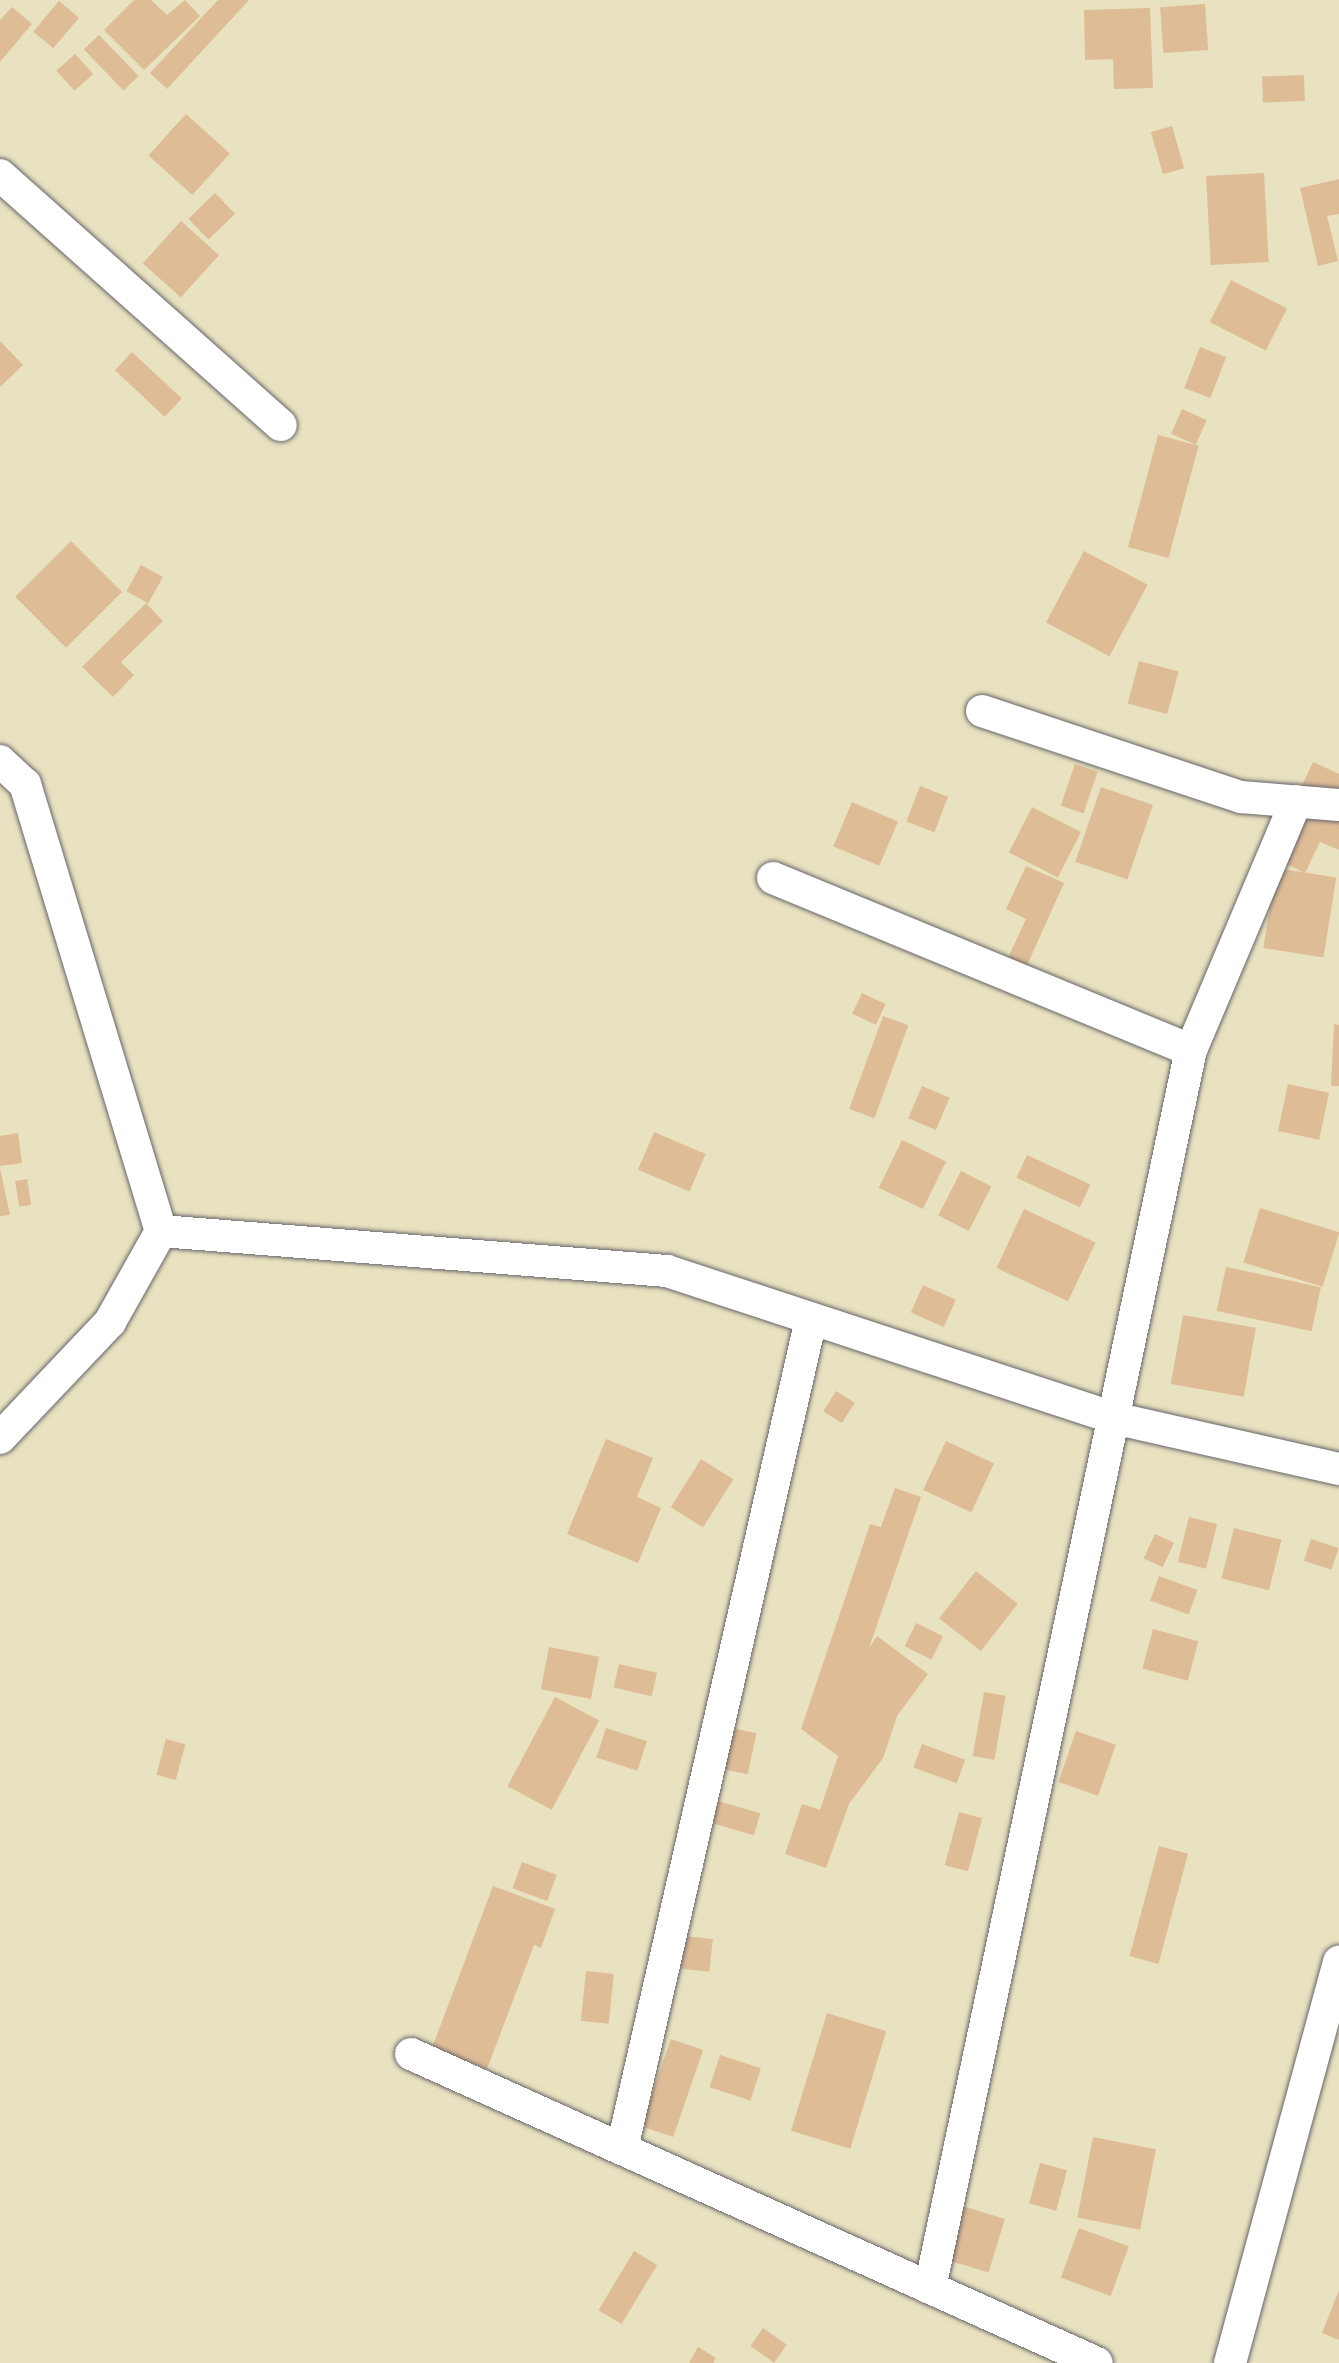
<!DOCTYPE html>
<html>
<head>
<meta charset="utf-8">
<style>
	body { margin:0 }
	#map { position:relative; width:1339px; height:2363px; overflow:hidden; background:#e8e2c0; font-family:Pangolin,sans-serif }
	div>[style] { position:absolute }
	.building>* { inset:0; background:#debc96; transform-origin:0 0 }
	.roads { filter:drop-shadow(0 0 2px #67656a) drop-shadow(0 0 2px #67656a) }
	.minor>* { height:32px; margin:-16px; padding:0 16px; transform-origin:16px; border-radius:16px; background:#fff }
	span { translate:-50% -50%; white-space:nowrap; text-align:center; line-height:1.15; -webkit-text-stroke:10px #fff; paint-order:stroke }
</style>
</head>
<body>
<div id="map">
	<div class="building">
		<i style="clip-path:polygon(134px 0,151px 0,167px 15px,185px 0,200px 16px,144px 70px,104px 30px)"></i>
		<i style="clip-path:polygon(218px 0,249px 0,167px 89px,150px 73px)"></i>
		<i style="left:59px;top:1px;width:26px;height:40px;rotate:40deg"></i>
		<i style="left:1205px;top:4px;width:46px;height:45px;rotate:86deg"></i>
		<i style="clip-path:polygon(12px 7px,32px 24px,0 62px,0 20px)"></i>
		<i style="clip-path:polygon(1150px 8px,1153px 88px,1114px 89px,1113px 59px,1085px 60px,1084px 10px)"></i>
		<i style="left:99px;top:35px;width:57px;height:21px;rotate:46deg"></i>
		<i style="left:75px;top:54px;width:27px;height:25px;rotate:48deg"></i>
		<i style="left:1304px;top:75px;width:26px;height:42px;rotate:88deg"></i>
		<i style="left:186px;top:114px;width:59px;height:56px;rotate:42deg"></i>
		<i style="left:1172px;top:126px;width:44px;height:22px;rotate:74deg"></i>
		<i style="left:1264px;top:173px;width:89px;height:58px;rotate:87deg"></i>
		<i style="clip-path:polygon(1339px 179px,1339px 214px,1327px 216px,1338px 261px,1318px 266px,1300px 188px)"></i>
		<i style="left:215px;top:193px;width:29px;height:37px;rotate:46deg"></i>
		<i style="left:181px;top:221px;width:51px;height:57px;rotate:42deg"></i>
		<i style="left:1231px;top:280px;width:63px;height:47px;rotate:27deg"></i>
		<i style="clip-path:polygon(0 341px,23px 365px,0 387px)"></i>
		<i style="left:1200px;top:347px;width:28px;height:44px;rotate:21deg"></i>
		<i style="left:132px;top:352px;width:68px;height:25px;rotate:43deg"></i>
		<i style="left:1182px;top:409px;width:27px;height:27px;rotate:24deg"></i>
		<i style="left:1158px;top:435px;width:42px;height:116px;rotate:15deg"></i>
		<i style="left:71px;top:541px;width:72px;height:79px;rotate:45deg"></i>
		<i style="left:1084px;top:551px;width:72px;height:81px;rotate:28deg"></i>
		<i style="left:141px;top:565px;width:25px;height:30px;rotate:29deg"></i>
		<i style="clip-path:polygon(146px 603px,163px 621px,121px 662px,134px 675px,113px 697px,82px 667px)"></i>
		<i style="left:1139px;top:661px;width:41px;height:44px;rotate:15deg"></i>
		<i style="clip-path:polygon(1313px 762px,1339px 774px,1339px 850px,1320px 842px,1305px 873px,1269px 856px)"></i>
		<i style="left:1075px;top:764px;width:24px;height:44px;rotate:19deg"></i>
		<i style="left:920px;top:786px;width:30px;height:38px;rotate:21deg"></i>
		<i style="left:1101px;top:787px;width:55px;height:79px;rotate:19deg"></i>
		<i style="left:852px;top:802px;width:50px;height:48px;rotate:23deg"></i>
		<i style="left:1032px;top:807px;width:55px;height:51px;rotate:27deg"></i>
		<i style="clip-path:polygon(1026px 866px,1064px 883px,1015px 992px,996px 984px,1026px 919px,1006px 909px)"></i>
		<i style="left:1276px;top:868px;width:61px;height:81px;rotate:9deg"></i>
		<i style="left:862px;top:993px;width:26px;height:23px;rotate:25deg"></i>
		<i style="left:883px;top:1016px;width:27px;height:99px;rotate:20deg"></i>
		<i style="clip-path:polygon(1334px 1024px,1339px 1025px,1339px 1086px,1331px 1086px)"></i>
		<i style="left:1288px;top:1084px;width:42px;height:48px;rotate:12deg"></i>
		<i style="left:922px;top:1086px;width:30px;height:35px;rotate:23deg"></i>
		<i style="left:654px;top:1132px;width:56px;height:41px;rotate:23deg"></i>
		<i style="clip-path:polygon(18px 1133px,22px 1163px,0 1166px,0 1136px)"></i>
		<i style="left:902px;top:1140px;width:49px;height:53px;rotate:26deg"></i>
		<i style="left:1027px;top:1155px;width:70px;height:25px;rotate:25deg"></i>
		<i style="clip-path:polygon(0 1168px,10px 1215px,0 1216px)"></i>
		<i style="left:961px;top:1171px;width:34px;height:50px;rotate:27deg"></i>
		<i style="left:27px;top:1179px;width:26px;height:12px;rotate:81deg"></i>
		<i style="left:1260px;top:1208px;width:83px;height:57px;rotate:17deg"></i>
		<i style="left:1024px;top:1209px;width:79px;height:65px;rotate:25deg"></i>
		<i style="left:1226px;top:1267px;width:97px;height:45px;rotate:12deg"></i>
		<i style="left:923px;top:1285px;width:36px;height:30px;rotate:24deg"></i>
		<i style="left:1183px;top:1315px;width:74px;height:70px;rotate:10deg"></i>
		<i style="left:836px;top:1391px;width:22px;height:24px;rotate:32deg"></i>
		<i style="clip-path:polygon(606px 1439px,653px 1458px,637px 1497px,661px 1508px,638px 1563px,567px 1534px)"></i>
		<i style="left:946px;top:1441px;width:53px;height:54px;rotate:25deg"></i>
		<i style="left:701px;top:1459px;width:38px;height:57px;rotate:32deg"></i>
		<i style="clip-path:polygon(895px 1488px,921px 1497px,869px 1648px,877px 1636px,928px 1674px,897px 1716px,883px 1758px,849px 1804px,826px 1868px,785px 1854px,802px 1804px,820px 1810px,838px 1756px,801px 1729px,870px 1524px,881px 1527px)"></i>
		<i style="left:1189px;top:1517px;width:29px;height:46px;rotate:14deg"></i>
		<i style="left:1234px;top:1528px;width:49px;height:52px;rotate:14deg"></i>
		<i style="left:1155px;top:1534px;width:21px;height:27px;rotate:25deg"></i>
		<i style="left:1311px;top:1539px;width:29px;height:23px;rotate:18deg"></i>
		<i style="left:976px;top:1571px;width:53px;height:60px;rotate:38deg"></i>
		<i style="left:1159px;top:1576px;width:41px;height:26px;rotate:20deg"></i>
		<i style="left:916px;top:1623px;width:30px;height:26px;rotate:26deg"></i>
		<i style="left:1153px;top:1629px;width:47px;height:41px;rotate:15deg"></i>
		<i style="left:549px;top:1647px;width:51px;height:43px;rotate:11deg"></i>
		<i style="left:619px;top:1664px;width:39px;height:24px;rotate:13deg"></i>
		<i style="left:984px;top:1692px;width:22px;height:65px;rotate:10deg"></i>
		<i style="left:555px;top:1697px;width:50px;height:101px;rotate:28deg"></i>
		<i style="left:606px;top:1728px;width:43px;height:31px;rotate:18deg"></i>
		<i style="left:732px;top:1728px;width:25px;height:42px;rotate:12deg"></i>
		<i style="left:1076px;top:1731px;width:42px;height:54px;rotate:19deg"></i>
		<i style="left:166px;top:1739px;width:20px;height:37px;rotate:15deg"></i>
		<i style="left:922px;top:1744px;width:46px;height:25px;rotate:20deg"></i>
		<i style="left:718px;top:1801px;width:44px;height:23px;rotate:16deg"></i>
		<i style="left:959px;top:1812px;width:24px;height:55px;rotate:15deg"></i>
		<i style="left:1159px;top:1846px;width:30px;height:114px;rotate:15deg"></i>
		<i style="left:522px;top:1862px;width:37px;height:28px;rotate:20deg"></i>
		<i style="clip-path:polygon(493px 1886px,555px 1909px,541px 1948px,534px 1945px,487px 2069px,432px 2048px)"></i>
		<i style="left:684px;top:1936px;width:29px;height:33px;rotate:6deg"></i>
		<i style="left:586px;top:1971px;width:28px;height:50px;rotate:6deg"></i>
		<i style="left:827px;top:2013px;width:62px;height:123px;rotate:17deg"></i>
		<i style="left:671px;top:2039px;width:34px;height:92px;rotate:19deg"></i>
		<i style="left:720px;top:2055px;width:43px;height:34px;rotate:18deg"></i>
		<i style="left:1093px;top:2137px;width:64px;height:82px;rotate:11deg"></i>
		<i style="left:1040px;top:2163px;width:28px;height:42px;rotate:15deg"></i>
		<i style="left:959px;top:2205px;width:48px;height:56px;rotate:17deg"></i>
		<i style="left:1079px;top:2228px;width:53px;height:53px;rotate:20deg"></i>
		<i style="left:634px;top:2251px;width:27px;height:69px;rotate:31deg"></i>
		<i style="clip-path:polygon(1339px 2290px,1339px 2340px,1322px 2333px)"></i>
		<i style="left:763px;top:2328px;width:29px;height:22px;rotate:35deg"></i>
		<i style="clip-path:polygon(698px 2347px,716px 2358px,713px 2363px,689px 2363px)"></i>
	</div>
	<div class="roads">
		<div class="minor">
			<i style="left:0;top:175px;width:376px;rotate:41.7deg"></i>
			<i style="left:982px;top:711px;width:273px;rotate:18.4deg"></i>
			<i style="left:1241px;top:797px;width:98px;rotate:4.7deg"></i>
			<i style="left:0;top:761px;width:34px;rotate:43deg"></i>
			<i style="left:25px;top:784px;width:467px;rotate:73.1deg"></i>
			<i style="left:161px;top:1231px;width:508px;rotate:4.52deg"></i>
			<i style="left:667px;top:1271px;width:470px;rotate:18.2deg"></i>
			<i style="left:1113px;top:1418px;width:232px;rotate:12.7deg"></i>
			<i style="left:773px;top:878px;width:452px;rotate:22.4deg"></i>
			<i style="left:0;top:1438px;width:160px;rotate:-46.5deg"></i>
			<i style="left:110px;top:1322px;width:104px;rotate:-60.7deg"></i>
			<i style="left:411px;top:2054px;width:752px;rotate:24.25deg"></i>
			<i style="left:622px;top:2149px;width:851px;rotate:-77.17deg"></i>
			<i style="left:930px;top:2288px;width:1265px;rotate:-78.1deg"></i>
			<i style="left:1191px;top:1050px;width:270px;rotate:-67.1deg"></i>
			<i style="left:1230px;top:2363px;width:416px;rotate:-74.8deg"></i>
		</div>
	</div>
</div>
</body>
</html>
